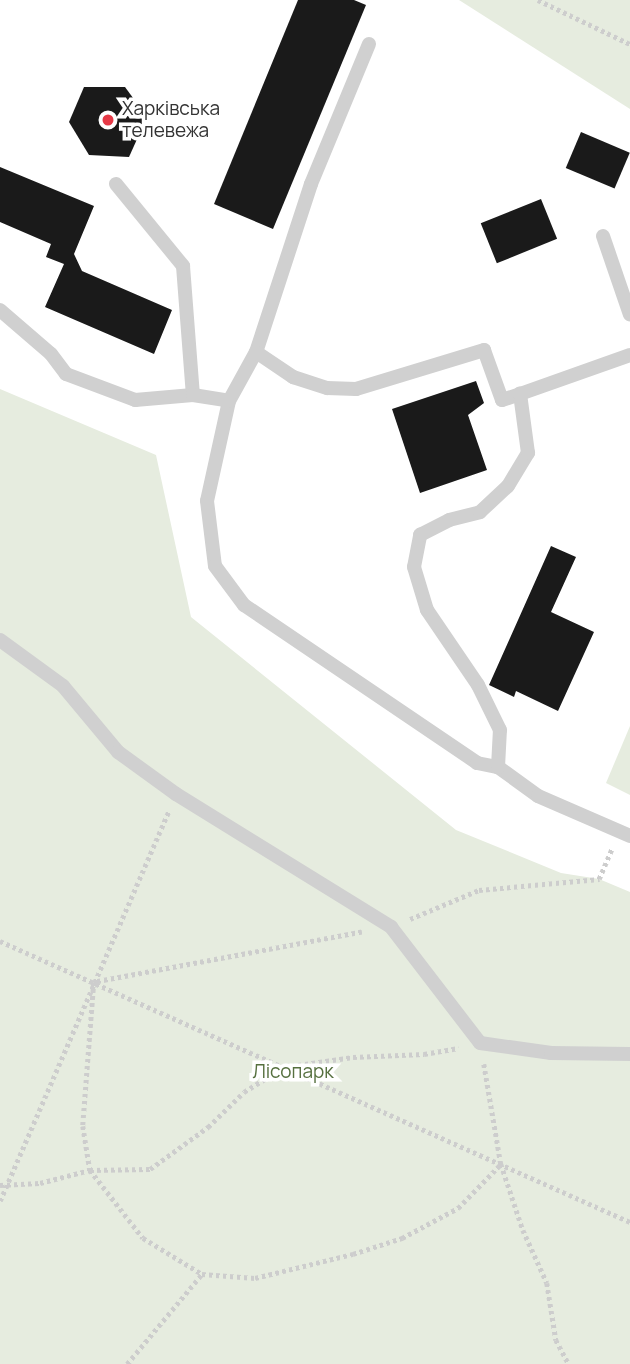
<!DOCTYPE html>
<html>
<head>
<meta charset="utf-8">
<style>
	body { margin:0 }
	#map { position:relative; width:630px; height:1364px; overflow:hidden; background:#fff; font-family:Manrope,sans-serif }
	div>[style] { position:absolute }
	.green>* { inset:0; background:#e6ecdf }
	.building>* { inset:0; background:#1a1a1a; transform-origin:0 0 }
	.path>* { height:4.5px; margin-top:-2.25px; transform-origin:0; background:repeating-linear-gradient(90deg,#cdcdcd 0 3.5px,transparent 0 7px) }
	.service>* { height:14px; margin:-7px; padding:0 7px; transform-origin:7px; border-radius:7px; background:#d0d0d0 }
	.dots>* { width:19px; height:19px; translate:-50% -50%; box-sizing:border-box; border:4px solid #fff; border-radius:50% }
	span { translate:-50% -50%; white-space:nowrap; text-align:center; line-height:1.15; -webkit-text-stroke:7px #fff; paint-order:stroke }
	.poi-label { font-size:19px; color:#333 }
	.left { translate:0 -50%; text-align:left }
	.park-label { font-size:19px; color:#56703f }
</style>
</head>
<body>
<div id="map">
	<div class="green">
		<i style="clip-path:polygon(459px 0,630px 0,630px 109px)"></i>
		<i style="clip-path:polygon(0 389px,156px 455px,191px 617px,456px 830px,561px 873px,599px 879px,630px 892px,630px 1364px,0 1364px)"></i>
		<i style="clip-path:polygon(630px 726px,630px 795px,606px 783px)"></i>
	</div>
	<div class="building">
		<i style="clip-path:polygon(298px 0,354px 0,366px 5px,273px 229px,214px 204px)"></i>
		<i style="clip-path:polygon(84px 87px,125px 87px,147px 117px,129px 157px,89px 155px,69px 122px)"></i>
		<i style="left:581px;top:132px;width:53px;height:39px;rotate:23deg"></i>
		<i style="clip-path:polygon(0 167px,94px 206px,74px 254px,82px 271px,172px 310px,154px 354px,45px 307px,64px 264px,46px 257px,51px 244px,0 222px)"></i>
		<i style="left:541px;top:199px;width:43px;height:65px;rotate:68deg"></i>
		<i style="clip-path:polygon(476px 381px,484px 403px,468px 415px,487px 470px,420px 493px,392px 409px)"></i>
		<i style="clip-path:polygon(551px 546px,576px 557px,551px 612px,594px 632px,558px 711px,516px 691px,514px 697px,489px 685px)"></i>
	</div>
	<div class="path">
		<i style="left:538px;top:0;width:102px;rotate:25.6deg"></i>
		<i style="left:410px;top:919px;width:75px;rotate:-22.8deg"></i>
		<i style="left:479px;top:890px;width:121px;rotate:-5.2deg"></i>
		<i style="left:599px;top:879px;width:34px;rotate:-67deg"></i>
		<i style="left:362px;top:932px;width:273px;rotate:169.4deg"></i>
		<i style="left:94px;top:982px;width:144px;rotate:94.4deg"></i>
		<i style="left:83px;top:1126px;width:45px;rotate:81deg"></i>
		<i style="left:90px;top:1170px;width:86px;rotate:52.1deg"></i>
		<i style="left:143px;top:1238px;width:69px;rotate:31.4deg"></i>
		<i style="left:202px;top:1274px;width:53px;rotate:4.3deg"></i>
		<i style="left:255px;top:1278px;width:101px;rotate:-13.8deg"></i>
		<i style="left:353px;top:1254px;width:52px;rotate:-18.1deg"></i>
		<i style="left:402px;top:1238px;width:64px;rotate:-28.2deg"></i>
		<i style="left:458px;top:1208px;width:62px;rotate:-45.7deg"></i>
		<i style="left:0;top:941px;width:690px;rotate:24.04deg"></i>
		<i style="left:484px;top:1064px;width:101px;rotate:80.4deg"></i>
		<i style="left:501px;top:1164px;width:70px;rotate:71.6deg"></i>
		<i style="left:523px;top:1230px;width:58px;rotate:65.6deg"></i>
		<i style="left:547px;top:1283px;width:58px;rotate:81deg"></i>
		<i style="left:556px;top:1340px;width:27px;rotate:62deg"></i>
		<i style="left:0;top:1185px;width:40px;rotate:-2.9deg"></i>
		<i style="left:40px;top:1183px;width:52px;rotate:-14.6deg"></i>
		<i style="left:90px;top:1170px;width:60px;rotate:-1deg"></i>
		<i style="left:150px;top:1169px;width:72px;rotate:-35.9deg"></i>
		<i style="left:208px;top:1127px;width:50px;rotate:-44.2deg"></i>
		<i style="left:244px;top:1092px;width:47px;rotate:-32deg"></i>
		<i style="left:284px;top:1067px;width:70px;rotate:-8.2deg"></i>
		<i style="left:353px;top:1057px;width:71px;rotate:-2.4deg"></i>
		<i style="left:424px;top:1054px;width:35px;rotate:-10deg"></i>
		<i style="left:0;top:1201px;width:425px;rotate:-66.6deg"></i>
		<i style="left:127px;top:1364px;width:117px;rotate:-50.2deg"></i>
	</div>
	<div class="service">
		<i style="left:369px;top:44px;width:152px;rotate:112.5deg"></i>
		<i style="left:311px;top:184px;width:177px;rotate:108.1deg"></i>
		<i style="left:256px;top:352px;width:56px;rotate:118.9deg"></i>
		<i style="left:229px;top:401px;width:102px;rotate:102.4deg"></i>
		<i style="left:207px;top:501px;width:65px;rotate:83deg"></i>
		<i style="left:215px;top:566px;width:49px;rotate:53.4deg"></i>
		<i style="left:244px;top:605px;width:282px;rotate:34.1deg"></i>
		<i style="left:477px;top:763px;width:21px;rotate:11deg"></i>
		<i style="left:498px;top:767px;width:49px;rotate:35.9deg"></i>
		<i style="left:538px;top:796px;width:100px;rotate:23.5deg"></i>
		<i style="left:116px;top:184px;width:106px;rotate:50.7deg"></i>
		<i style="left:183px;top:266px;width:129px;rotate:85.6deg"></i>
		<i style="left:603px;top:236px;width:83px;rotate:71.1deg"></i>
		<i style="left:0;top:310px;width:67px;rotate:40.8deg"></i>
		<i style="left:51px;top:354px;width:25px;rotate:53deg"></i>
		<i style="left:66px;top:374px;width:74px;rotate:20.6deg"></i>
		<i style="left:135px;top:400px;width:58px;rotate:-4.9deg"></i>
		<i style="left:193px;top:395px;width:36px;rotate:9deg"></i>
		<i style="left:256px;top:352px;width:45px;rotate:34deg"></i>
		<i style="left:293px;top:377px;width:36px;rotate:18deg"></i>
		<i style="left:327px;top:388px;width:29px;rotate:2deg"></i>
		<i style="left:356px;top:389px;width:134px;rotate:-16.9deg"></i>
		<i style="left:484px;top:350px;width:53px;rotate:70.2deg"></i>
		<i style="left:502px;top:400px;width:19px;rotate:-18deg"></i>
		<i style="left:0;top:640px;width:78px;rotate:36.1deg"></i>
		<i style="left:63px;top:686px;width:86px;rotate:50.2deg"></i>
		<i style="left:118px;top:752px;width:72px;rotate:35.9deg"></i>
		<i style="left:176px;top:794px;width:253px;rotate:31.7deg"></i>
		<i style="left:391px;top:927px;width:146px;rotate:52.5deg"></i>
		<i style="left:480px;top:1043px;width:72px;rotate:8deg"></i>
		<i style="left:551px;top:1053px;width:79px;rotate:0.7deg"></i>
		<i style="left:498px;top:767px;width:37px;rotate:-87deg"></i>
		<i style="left:500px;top:730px;width:50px;rotate:-116.1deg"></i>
		<i style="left:478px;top:685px;width:91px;rotate:-124.2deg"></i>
		<i style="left:427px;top:610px;width:45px;rotate:-106.8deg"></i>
		<i style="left:414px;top:567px;width:33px;rotate:-79deg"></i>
		<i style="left:420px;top:535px;width:33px;rotate:-27deg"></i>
		<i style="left:449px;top:520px;width:32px;rotate:-14deg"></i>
		<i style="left:480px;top:512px;width:38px;rotate:-43deg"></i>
		<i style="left:508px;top:486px;width:39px;rotate:-59deg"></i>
		<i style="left:528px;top:453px;width:60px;rotate:-97.7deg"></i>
		<i style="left:520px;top:394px;width:117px;rotate:-19.5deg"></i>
	</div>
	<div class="dots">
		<i style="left:108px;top:120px;background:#e63946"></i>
	</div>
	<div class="poi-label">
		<span class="left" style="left:122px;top:120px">Харківська<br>телевежа</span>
	</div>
	<div class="park-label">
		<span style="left:293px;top:1072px">Лісопарк</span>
	</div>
</div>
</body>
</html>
